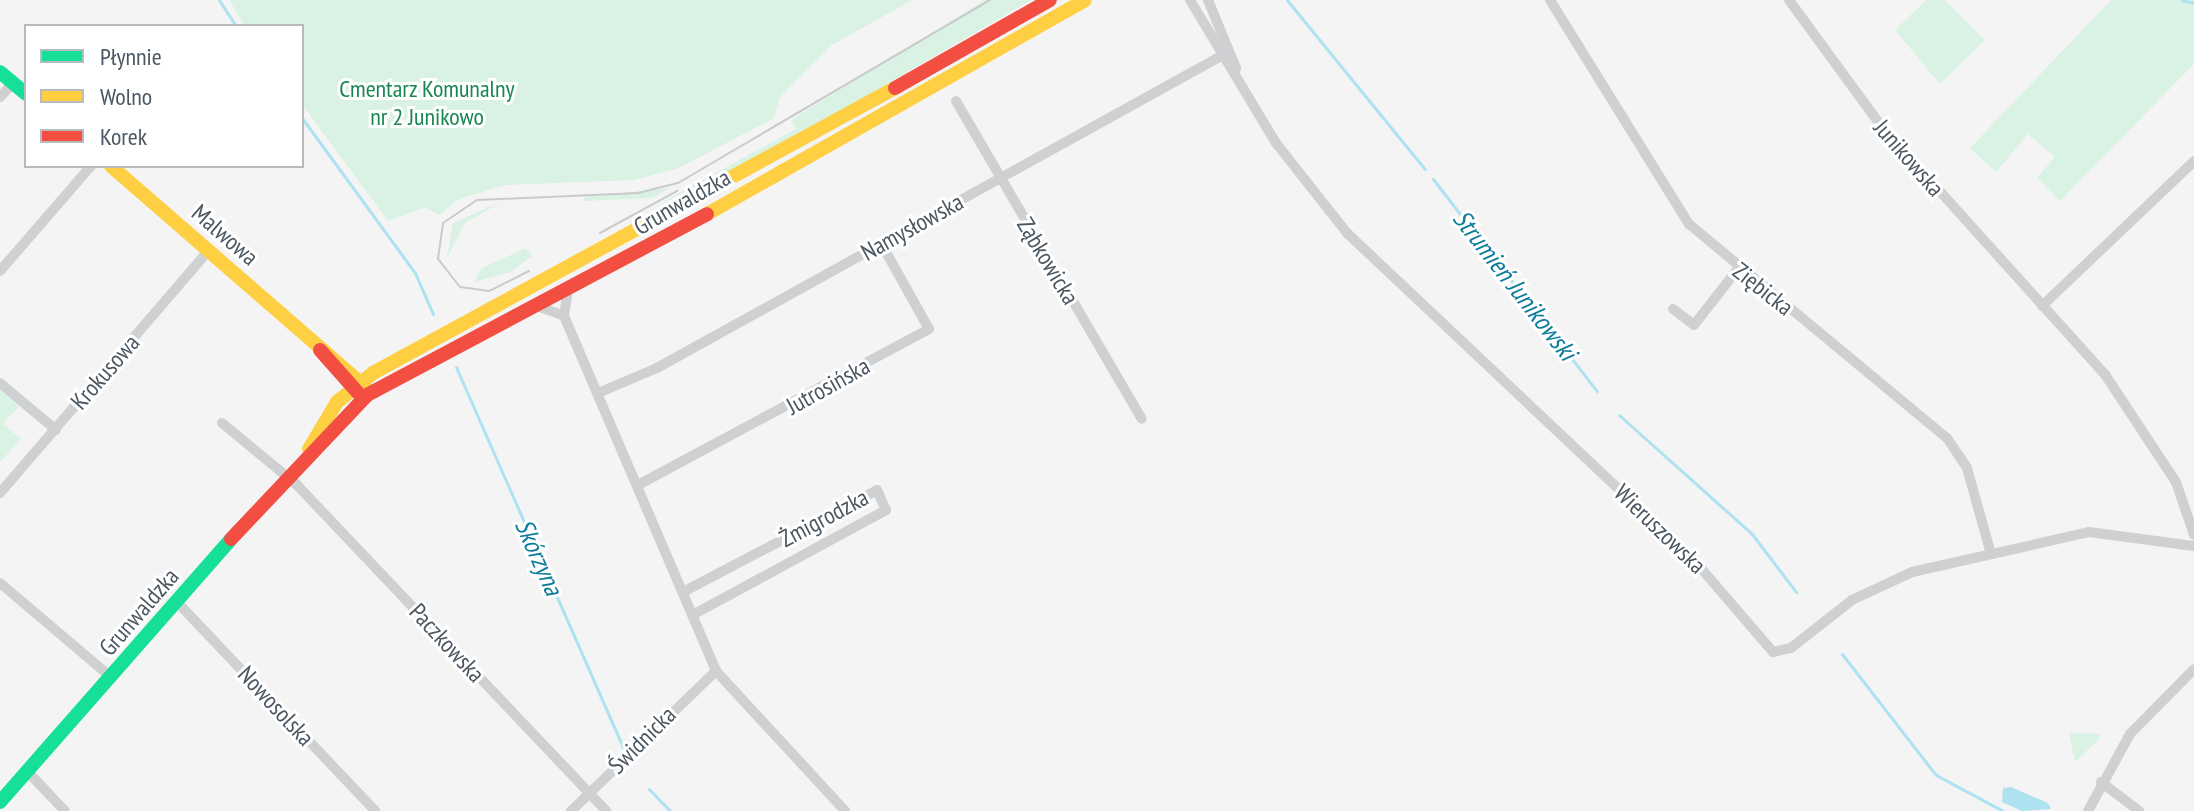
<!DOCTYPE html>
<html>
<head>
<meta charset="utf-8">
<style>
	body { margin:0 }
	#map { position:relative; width:2194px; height:811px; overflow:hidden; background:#f4f4f4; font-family:"PT Sans Narrow",sans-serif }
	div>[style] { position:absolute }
	.green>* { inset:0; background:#d9f2e3 }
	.water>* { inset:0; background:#aee2f0 }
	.stream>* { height:3px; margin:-1.5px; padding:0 1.5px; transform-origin:1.5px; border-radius:1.5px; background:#aee2f0 }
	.street>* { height:10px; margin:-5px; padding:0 5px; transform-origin:5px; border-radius:5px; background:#ced0d2 }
	.fast>* { height:14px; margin:-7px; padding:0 7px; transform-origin:7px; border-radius:7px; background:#16e098 }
	.slow>* { height:14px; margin:-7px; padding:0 7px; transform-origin:7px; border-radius:7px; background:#ffcf43 }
	.jam>* { height:14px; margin:-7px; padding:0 7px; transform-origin:7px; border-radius:7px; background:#f24e42 }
	.tram>* { height:2px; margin:-1px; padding:0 1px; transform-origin:1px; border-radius:1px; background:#c9cacc }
	span { translate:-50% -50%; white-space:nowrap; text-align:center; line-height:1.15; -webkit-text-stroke:6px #fff; paint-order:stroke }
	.park-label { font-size:24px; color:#17864f }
	.street-label { font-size:24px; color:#4a5661 }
	.water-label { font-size:26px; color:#0c7c9b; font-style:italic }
	.legend { position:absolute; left:24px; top:24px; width:280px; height:144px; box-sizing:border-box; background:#fff; border:2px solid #b7bbc0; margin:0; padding:10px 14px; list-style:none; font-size:24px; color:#4a5661 }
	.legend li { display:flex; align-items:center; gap:16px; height:40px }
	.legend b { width:40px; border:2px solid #b7bbc0 }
</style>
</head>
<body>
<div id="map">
	<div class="green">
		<i style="clip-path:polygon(229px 0,912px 0,832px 45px,780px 97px,774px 118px,679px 168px,634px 180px,505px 185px,459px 199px,439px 215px,426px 207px,388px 221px,302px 104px,302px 26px,245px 26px)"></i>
		<i style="clip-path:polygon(985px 0,1031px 0,777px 148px,652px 208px,796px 129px,791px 120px)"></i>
		<i style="clip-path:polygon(1926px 0,1945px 0,1985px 40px,1940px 84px,1895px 30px)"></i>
		<i style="clip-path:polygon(2111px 0,2194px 0,2194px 64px,2060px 201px,2037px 178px,2055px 157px,2028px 134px,1996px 172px,1970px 148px)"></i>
		<i style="clip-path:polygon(671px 188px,652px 198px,584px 201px,584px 197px)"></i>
		<i style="clip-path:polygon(505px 200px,465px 223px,447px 258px,453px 223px)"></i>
		<i style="clip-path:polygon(526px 248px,532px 256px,511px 272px,474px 282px,482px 268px)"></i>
		<i style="clip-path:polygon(0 390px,19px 406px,3px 424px,21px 439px,0 462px)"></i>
		<i style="clip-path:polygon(2069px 733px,2100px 734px,2100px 738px,2075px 762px)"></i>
	</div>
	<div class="water">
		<i style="clip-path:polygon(2011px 787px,2048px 803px,2051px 809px,2022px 811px,2002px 802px,2003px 788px)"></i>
	</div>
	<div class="stream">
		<i style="left:219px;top:0;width:31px;rotate:57deg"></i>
		<i style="left:1287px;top:0;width:218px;rotate:50.8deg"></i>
		<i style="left:2182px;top:0;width:12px;rotate:14deg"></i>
		<i style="left:302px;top:118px;width:192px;rotate:53.9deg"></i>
		<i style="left:415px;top:273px;width:45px;rotate:66.3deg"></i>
		<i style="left:1433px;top:179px;width:268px;rotate:52.3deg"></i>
		<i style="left:456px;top:367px;width:416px;rotate:66.3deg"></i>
		<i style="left:1619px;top:415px;width:178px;rotate:41.8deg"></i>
		<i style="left:1752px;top:534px;width:73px;rotate:52.8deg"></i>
		<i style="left:1842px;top:654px;width:153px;rotate:52.2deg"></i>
		<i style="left:1936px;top:775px;width:76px;rotate:28.2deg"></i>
		<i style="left:649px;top:789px;width:30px;rotate:46deg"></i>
	</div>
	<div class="street">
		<i style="left:1190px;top:0;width:167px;rotate:59deg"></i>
		<i style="left:1276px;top:143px;width:115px;rotate:51.7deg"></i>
		<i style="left:1347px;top:233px;width:475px;rotate:43.3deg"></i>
		<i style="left:1693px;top:559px;width:123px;rotate:49.3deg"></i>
		<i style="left:1773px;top:652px;width:18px;rotate:-13deg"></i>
		<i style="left:1791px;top:648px;width:78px;rotate:-38.2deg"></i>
		<i style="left:1852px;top:600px;width:66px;rotate:-25deg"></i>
		<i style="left:1912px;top:572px;width:181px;rotate:-12.7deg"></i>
		<i style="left:2089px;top:532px;width:106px;rotate:7.6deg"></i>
		<i style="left:1208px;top:0;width:74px;rotate:67.6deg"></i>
		<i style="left:1550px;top:0;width:264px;rotate:58.2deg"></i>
		<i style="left:1689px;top:224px;width:335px;rotate:39.7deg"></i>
		<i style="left:1947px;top:438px;width:36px;rotate:56deg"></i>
		<i style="left:1967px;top:468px;width:89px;rotate:74.4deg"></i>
		<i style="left:1789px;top:0;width:157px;rotate:53.8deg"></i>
		<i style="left:1882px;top:127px;width:335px;rotate:48deg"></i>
		<i style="left:2106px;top:376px;width:127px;rotate:56.6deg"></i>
		<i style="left:2176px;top:482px;width:56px;rotate:71.2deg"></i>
		<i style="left:0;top:97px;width:19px;rotate:-47deg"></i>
		<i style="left:956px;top:101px;width:368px;rotate:59.7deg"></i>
		<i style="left:0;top:271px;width:139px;rotate:-49.1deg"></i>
		<i style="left:568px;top:290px;width:26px;rotate:99deg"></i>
		<i style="left:564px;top:316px;width:386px;rotate:66.8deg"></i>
		<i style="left:716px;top:671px;width:190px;rotate:47.3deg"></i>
		<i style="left:537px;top:306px;width:29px;rotate:20deg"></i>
		<i style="left:2042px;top:306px;width:210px;rotate:-43.6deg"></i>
		<i style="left:1673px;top:309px;width:26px;rotate:37deg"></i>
		<i style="left:1694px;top:325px;width:70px;rotate:-52deg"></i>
		<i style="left:0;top:383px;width:73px;rotate:40deg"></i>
		<i style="left:598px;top:393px;width:64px;rotate:-23deg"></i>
		<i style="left:657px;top:368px;width:647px;rotate:-28.94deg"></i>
		<i style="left:222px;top:423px;width:96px;rotate:39.5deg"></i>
		<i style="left:296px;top:484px;width:451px;rotate:46.5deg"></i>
		<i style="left:638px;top:485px;width:330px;rotate:-28.2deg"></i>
		<i style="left:929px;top:329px;width:98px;rotate:-119.2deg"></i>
		<i style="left:0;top:493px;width:321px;rotate:-49.3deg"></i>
		<i style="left:0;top:583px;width:145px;rotate:40.3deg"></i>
		<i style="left:683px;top:592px;width:219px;rotate:-27.7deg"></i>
		<i style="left:877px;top:490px;width:22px;rotate:66deg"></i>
		<i style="left:886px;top:510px;width:220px;rotate:151.5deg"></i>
		<i style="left:177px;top:602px;width:288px;rotate:46.5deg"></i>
		<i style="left:27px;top:771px;width:55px;rotate:46.5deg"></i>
		<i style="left:2101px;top:782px;width:48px;rotate:37.3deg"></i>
		<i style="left:571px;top:811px;width:202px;rotate:-44deg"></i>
		<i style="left:2088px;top:811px;width:88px;rotate:-61.4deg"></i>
		<i style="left:2130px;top:734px;width:91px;rotate:-45.4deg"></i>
	</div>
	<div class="fast">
		<i style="left:0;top:72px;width:34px;rotate:40deg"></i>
		<i style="left:0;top:802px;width:350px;rotate:-48.7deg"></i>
	</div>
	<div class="slow">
		<i style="left:111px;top:166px;width:337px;rotate:41deg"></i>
		<i style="left:707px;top:214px;width:434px;rotate:-29.5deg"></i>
		<i style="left:309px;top:449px;width:55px;rotate:-59.2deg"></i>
		<i style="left:337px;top:402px;width:46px;rotate:-38.9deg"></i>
		<i style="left:373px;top:373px;width:595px;rotate:-28.63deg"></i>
	</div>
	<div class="jam">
		<i style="left:895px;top:88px;width:178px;rotate:-29.6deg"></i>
		<i style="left:320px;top:350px;width:57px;rotate:48.5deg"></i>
		<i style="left:231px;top:539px;width:198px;rotate:-46.6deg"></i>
		<i style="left:367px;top:395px;width:385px;rotate:-28deg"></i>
	</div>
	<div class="tram">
		<i style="left:600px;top:233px;width:88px;rotate:-28.6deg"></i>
		<i style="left:529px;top:271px;width:45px;rotate:153.4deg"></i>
		<i style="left:489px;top:291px;width:29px;rotate:-172deg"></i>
		<i style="left:460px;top:287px;width:36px;rotate:-128deg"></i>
		<i style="left:438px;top:259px;width:36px;rotate:-82deg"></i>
		<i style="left:443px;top:223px;width:41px;rotate:-34.1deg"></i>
		<i style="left:477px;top:200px;width:161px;rotate:-2.5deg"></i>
		<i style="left:638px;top:193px;width:41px;rotate:-14deg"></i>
		<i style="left:678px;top:183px;width:362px;rotate:-30.4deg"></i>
	</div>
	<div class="park-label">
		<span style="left:427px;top:103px">Cmentarz Komunalny<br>nr 2 Junikowo</span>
	</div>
	<div class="street-label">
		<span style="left:1909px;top:158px;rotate:49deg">Junikowska</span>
		<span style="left:682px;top:202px;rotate:-30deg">Grunwaldzka</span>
		<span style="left:912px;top:227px;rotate:-29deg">Namysłowska</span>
		<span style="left:225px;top:235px;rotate:41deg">Malwowa</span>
		<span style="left:1048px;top:261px;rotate:59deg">Ząbkowicka</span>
		<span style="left:1763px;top:289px;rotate:38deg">Ziębicka</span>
		<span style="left:105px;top:372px;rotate:-49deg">Krokusowa</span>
		<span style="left:828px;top:386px;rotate:-29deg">Jutrosińska</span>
		<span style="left:824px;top:518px;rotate:-28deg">Żmigrodzka</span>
		<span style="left:1660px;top:529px;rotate:44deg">Wieruszowska</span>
		<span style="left:139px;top:612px;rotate:-49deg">Grunwaldzka</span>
		<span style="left:447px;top:643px;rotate:47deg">Paczkowska</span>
		<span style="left:276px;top:706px;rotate:47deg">Nowosolska</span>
		<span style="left:642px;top:740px;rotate:-45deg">Świdnicka</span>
	</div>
	<div class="water-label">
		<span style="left:1515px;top:285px;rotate:52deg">Strumień Junikowski</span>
		<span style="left:539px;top:557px;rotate:66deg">Skórzyna</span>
	</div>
	<ul class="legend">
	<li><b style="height:10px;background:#16e098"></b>Płynnie</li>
	<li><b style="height:10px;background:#ffcf43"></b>Wolno</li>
	<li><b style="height:10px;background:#f24e42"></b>Korek</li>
	</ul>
</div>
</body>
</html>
